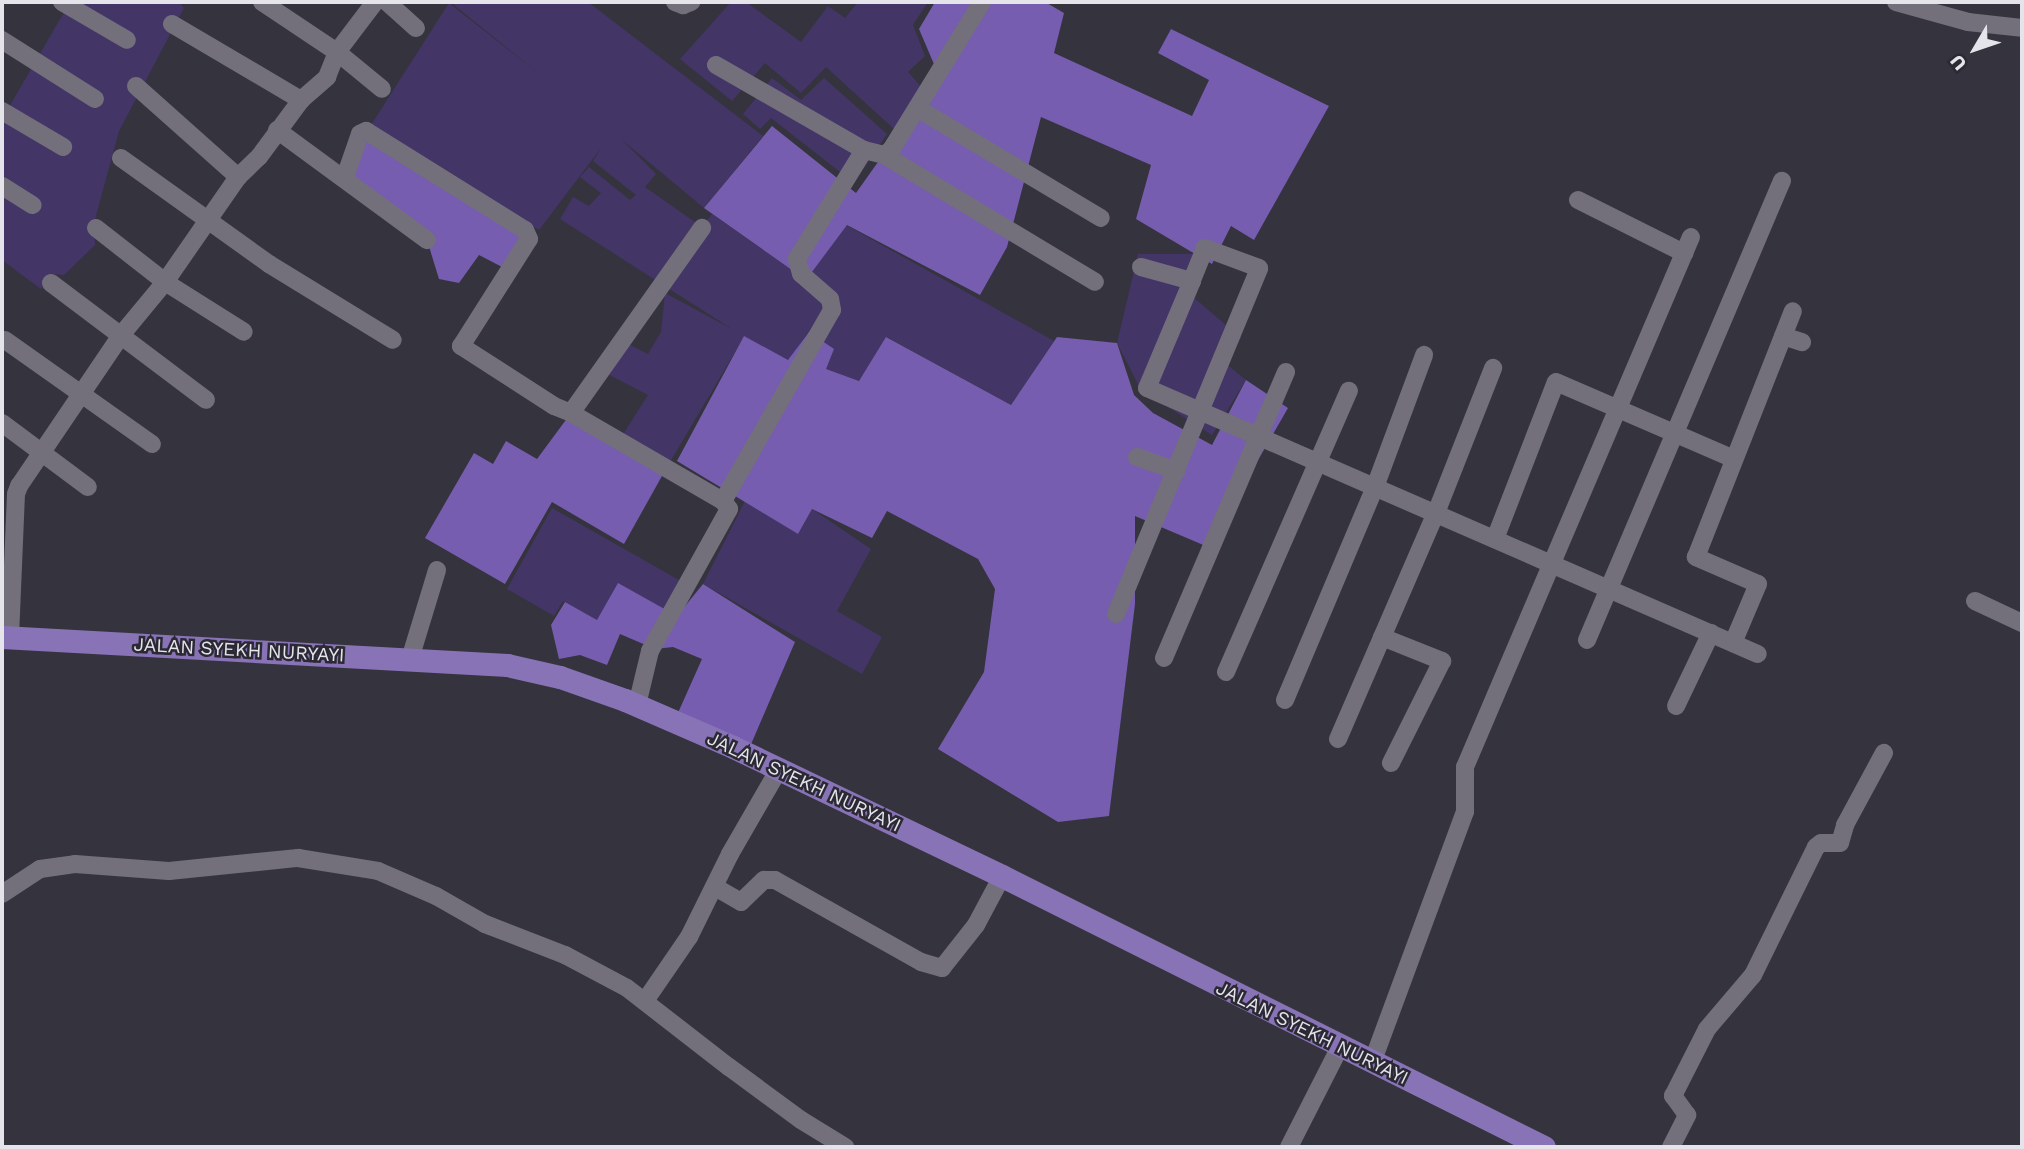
<!DOCTYPE html>
<html>
<head>
<meta charset="utf-8">
<style>
	body { margin:0 }
	#map { position:relative; width:2024px; height:1149px; overflow:hidden; background:#35333e; font-family:"Work Sans",sans-serif }
	div>[style] { position:absolute }
	.green>* { inset:0; background:#443567 }
	.forest>* { inset:0; background:#765daf }
	.minor>* { height:18px; margin:-9px; padding:0 9px; transform-origin:9px; border-radius:9px; background:#73707c }
	.major>* { height:23px; margin:-11.5px; padding:0 11.5px; transform-origin:11.5px; border-radius:11.5px; background:#8873b7 }
	span { translate:-50% -50%; white-space:nowrap; text-align:center; line-height:1.15; -webkit-text-stroke:5px #2b2933; paint-order:stroke }
	.street-label { font-size:19px; color:#e5e4eb }
	.frame { position:absolute; inset:0; border:4px solid #e5e4eb; pointer-events:none }
	.north { position:absolute; left:1940px; top:14px; width:70px; height:70px; -webkit-text-stroke:5px #2b2933; paint-order:stroke; rotate:231deg; font-size:19px; font-weight:700; line-height:28px; text-align:center; color:#e5e4eb }
	.north::after { content:''; display:block; margin:auto; width:24px; height:32px; background:#e5e4eb; clip-path:polygon(50% 0,100% 100%,50% 72%,0 100%) }
</style>
</head>
<body>
<div id="map">
	<div class="green">
		<i style="clip-path:polygon(70px 2px,179px 2px,184px 8px,119px 131px,94px 223px,95px 245px,64px 275px,51px 274px,41px 289px,2px 260px,2px 119px)"></i>
		<i style="clip-path:polygon(456px 2px,588px 2px,763px 136px,704px 208px,621px 139px,656px 174px,645px 187px,702px 227px,712px 214px,806px 280px,846px 225px,1054px 341px,1011px 405px,887px 337px,859px 381px,825px 369px,808px 332px,788px 361px,744px 337px,667px 467px,622px 436px,648px 395px,604px 372px,624px 342px,648px 354px,661px 332px,665px 293px,732px 329px,560px 219px,573px 197px,589px 206px,601px 193px,580px 177px,589px 167px,630px 200px,636px 195px,593px 161px,601px 148px,539px 230px,371px 125px,449px 3px,538px 73px,454px 5px)"></i>
		<i style="clip-path:polygon(731px 2px,746px 2px,801px 42px,828px 6px,845px 18px,858px 2px,928px 2px,913px 25px,925px 56px,908px 72px,925px 91px,894px 129px,826px 67px,801px 93px,765px 63px,732px 101px,680px 59px)"></i>
		<i style="clip-path:polygon(772px 78px,801px 100px,824px 78px,887px 134px,854px 183px,771px 118px,760px 129px,743px 114px)"></i>
		<i style="clip-path:polygon(1138px 254px,1196px 254px,1185px 290px,1241px 338px,1225px 363px,1246px 380px,1212px 435px,1141px 390px,1117px 343px)"></i>
		<i style="clip-path:polygon(745px 501px,798px 534px,812px 509px,871px 549px,837px 611px,882px 637px,862px 674px,703px 584px)"></i>
		<i style="clip-path:polygon(552px 508px,693px 588px,677px 617px,597px 620px,563px 601px,554px 616px,507px 589px)"></i>
	</div>
	<div class="forest">
		<i style="clip-path:polygon(935px 2px,1045px 2px,1064px 13px,1054px 53px,1192px 116px,1209px 80px,1158px 53px,1171px 29px,1329px 106px,1254px 240px,1231px 226px,1212px 264px,1136px 219px,1151px 165px,1041px 117px,1007px 247px,980px 295px,847px 225px,806px 280px,704px 208px,772px 126px,856px 193px,939px 76px,919px 29px)"></i>
		<i style="clip-path:polygon(364px 134px,525px 236px,504px 268px,479px 255px,459px 283px,439px 279px,427px 240px,350px 177px)"></i>
		<i style="clip-path:polygon(809px 332px,834px 349px,826px 369px,859px 381px,886px 337px,1011px 405px,1057px 337px,1117px 343px,1134px 395px,1153px 413px,1212px 445px,1246px 380px,1288px 408px,1208px 547px,1135px 516px,1135px 604px,1109px 816px,1058px 822px,938px 749px,984px 672px,995px 589px,978px 559px,887px 511px,872px 538px,812px 509px,798px 534px,677px 461px,744px 336px,788px 360px)"></i>
		<i style="clip-path:polygon(571px 413px,667px 467px,624px 544px,552px 502px,505px 584px,425px 538px,474px 453px,493px 464px,506px 441px,537px 459px)"></i>
		<i style="clip-path:polygon(618px 583px,677px 616px,703px 584px,795px 642px,749px 749px,677px 715px,702px 659px,673px 647px,655px 649px,620px 634px,607px 665px,580px 655px,559px 659px,551px 625px,565px 602px,597px 620px)"></i>
	</div>
	<div class="minor">
		<i style="left:62px;top:2px;width:75px;rotate:30.3deg"></i>
		<i style="left:262px;top:2px;width:90px;rotate:33.7deg"></i>
		<i style="left:337px;top:52px;width:58px;rotate:39.4deg"></i>
		<i style="left:387px;top:2px;width:39px;rotate:42deg"></i>
		<i style="left:675px;top:2px;width:9px;rotate:21deg"></i>
		<i style="left:683px;top:5px;width:9px;rotate:-21deg"></i>
		<i style="left:1896px;top:2px;width:75px;rotate:15.5deg"></i>
		<i style="left:1968px;top:22px;width:54px;rotate:6.3deg"></i>
		<i style="left:172px;top:24px;width:150px;rotate:30.5deg"></i>
		<i style="left:2px;top:40px;width:110px;rotate:32.4deg"></i>
		<i style="left:716px;top:65px;width:171px;rotate:29.9deg"></i>
		<i style="left:864px;top:150px;width:21px;rotate:14deg"></i>
		<i style="left:884px;top:155px;width:9px;rotate:-36deg"></i>
		<i style="left:891px;top:150px;width:174px;rotate:-58.4deg"></i>
		<i style="left:136px;top:86px;width:137px;rotate:41.7deg"></i>
		<i style="left:917px;top:108px;width:214px;rotate:30.9deg"></i>
		<i style="left:2px;top:111px;width:71px;rotate:30.5deg"></i>
		<i style="left:277px;top:130px;width:186px;rotate:36.3deg"></i>
		<i style="left:884px;top:155px;width:246px;rotate:31deg"></i>
		<i style="left:121px;top:158px;width:182px;rotate:35.6deg"></i>
		<i style="left:269px;top:264px;width:145px;rotate:31.5deg"></i>
		<i style="left:345px;top:177px;width:46px;rotate:-70.8deg"></i>
		<i style="left:360px;top:134px;width:7px;rotate:-27deg"></i>
		<i style="left:366px;top:131px;width:187px;rotate:31.9deg"></i>
		<i style="left:525px;top:230px;width:10px;rotate:66deg"></i>
		<i style="left:529px;top:239px;width:127px;rotate:122.4deg"></i>
		<i style="left:461px;top:346px;width:111px;rotate:32.8deg"></i>
		<i style="left:554px;top:406px;width:18px;rotate:22deg"></i>
		<i style="left:571px;top:413px;width:227px;rotate:-54.7deg"></i>
		<i style="left:2px;top:186px;width:36px;rotate:32deg"></i>
		<i style="left:1578px;top:200px;width:119px;rotate:26.6deg"></i>
		<i style="left:96px;top:228px;width:88px;rotate:38deg"></i>
		<i style="left:165px;top:282px;width:93px;rotate:32.3deg"></i>
		<i style="left:1141px;top:267px;width:53px;rotate:15.4deg"></i>
		<i style="left:1192px;top:281px;width:116px;rotate:112.8deg"></i>
		<i style="left:1147px;top:388px;width:666px;rotate:23.53deg"></i>
		<i style="left:51px;top:283px;width:194px;rotate:37deg"></i>
		<i style="left:1783px;top:336px;width:20px;rotate:18deg"></i>
		<i style="left:5px;top:340px;width:180px;rotate:35.3deg"></i>
		<i style="left:571px;top:413px;width:176px;rotate:30.1deg"></i>
		<i style="left:723px;top:501px;width:10px;rotate:53deg"></i>
		<i style="left:729px;top:509px;width:162px;rotate:119.1deg"></i>
		<i style="left:650px;top:651px;width:56px;rotate:103.5deg"></i>
		<i style="left:2px;top:423px;width:107px;rotate:36.7deg"></i>
		<i style="left:1137px;top:457px;width:42px;rotate:19.3deg"></i>
		<i style="left:723px;top:501px;width:220px;rotate:-60.3deg"></i>
		<i style="left:832px;top:310px;width:11px;rotate:-100deg"></i>
		<i style="left:830px;top:299px;width:38px;rotate:-139deg"></i>
		<i style="left:801px;top:274px;width:16px;rotate:-105deg"></i>
		<i style="left:797px;top:259px;width:128px;rotate:-58.4deg"></i>
		<i style="left:1495px;top:539px;width:168px;rotate:-68.8deg"></i>
		<i style="left:1556px;top:382px;width:194px;rotate:23.4deg"></i>
		<i style="left:1975px;top:601px;width:52px;rotate:25.1deg"></i>
		<i style="left:1116px;top:614px;width:374px;rotate:-67.5deg"></i>
		<i style="left:1259px;top:268px;width:58px;rotate:-159.7deg"></i>
		<i style="left:1205px;top:248px;width:35px;rotate:112deg"></i>
		<i style="left:10px;top:637px;width:143px;rotate:-87.6deg"></i>
		<i style="left:16px;top:494px;width:9px;rotate:-69deg"></i>
		<i style="left:19px;top:486px;width:184px;rotate:-55.9deg"></i>
		<i style="left:122px;top:334px;width:67px;rotate:-50.4deg"></i>
		<i style="left:165px;top:282px;width:128px;rotate:-55.2deg"></i>
		<i style="left:238px;top:177px;width:29px;rotate:-44deg"></i>
		<i style="left:259px;top:157px;width:71px;rotate:-53.6deg"></i>
		<i style="left:301px;top:100px;width:35px;rotate:-41deg"></i>
		<i style="left:327px;top:77px;width:27px;rotate:-68deg"></i>
		<i style="left:337px;top:52px;width:63px;rotate:-52.8deg"></i>
		<i style="left:1382px;top:637px;width:65px;rotate:21.8deg"></i>
		<i style="left:1442px;top:661px;width:114px;rotate:116.6deg"></i>
		<i style="left:1587px;top:640px;width:499px;rotate:-67deg"></i>
		<i style="left:1733px;top:643px;width:64px;rotate:-67deg"></i>
		<i style="left:1758px;top:584px;width:68px;rotate:-156.5deg"></i>
		<i style="left:1696px;top:557px;width:264px;rotate:-68.5deg"></i>
		<i style="left:1164px;top:658px;width:311px;rotate:-66.9deg"></i>
		<i style="left:410px;top:659px;width:93px;rotate:-73.1deg"></i>
		<i style="left:1226px;top:672px;width:307px;rotate:-66.4deg"></i>
		<i style="left:1285px;top:700px;width:231px;rotate:-67.1deg"></i>
		<i style="left:1375px;top:487px;width:141px;rotate:-69.6deg"></i>
		<i style="left:1676px;top:706px;width:81px;rotate:-64.4deg"></i>
		<i style="left:1338px;top:739px;width:246px;rotate:-66.6deg"></i>
		<i style="left:1436px;top:513px;width:156px;rotate:-68.5deg"></i>
		<i style="left:715px;top:887px;width:30px;rotate:30deg"></i>
		<i style="left:741px;top:902px;width:32px;rotate:-44deg"></i>
		<i style="left:764px;top:880px;width:11px"></i>
		<i style="left:775px;top:880px;width:167px;rotate:29.3deg"></i>
		<i style="left:921px;top:962px;width:22px;rotate:16deg"></i>
		<i style="left:942px;top:968px;width:55px;rotate:-51.7deg"></i>
		<i style="left:976px;top:925px;width:55px;rotate:-62deg"></i>
		<i style="left:2px;top:894px;width:45px;rotate:-33.3deg"></i>
		<i style="left:40px;top:869px;width:35px;rotate:-8deg"></i>
		<i style="left:75px;top:864px;width:94px;rotate:4.3deg"></i>
		<i style="left:169px;top:871px;width:130px;rotate:-5.8deg"></i>
		<i style="left:298px;top:858px;width:81px;rotate:9.2deg"></i>
		<i style="left:378px;top:871px;width:63px;rotate:23.3deg"></i>
		<i style="left:436px;top:896px;width:56px;rotate:29.7deg"></i>
		<i style="left:485px;top:924px;width:86px;rotate:21.2deg"></i>
		<i style="left:565px;top:955px;width:70px;rotate:28deg"></i>
		<i style="left:627px;top:988px;width:129px;rotate:37.8deg"></i>
		<i style="left:729px;top:1067px;width:89px;rotate:36.4deg"></i>
		<i style="left:801px;top:1120px;width:52px;rotate:31.5deg"></i>
		<i style="left:645px;top:1001px;width:78px;rotate:-55.5deg"></i>
		<i style="left:689px;top:937px;width:93px;rotate:-63.7deg"></i>
		<i style="left:730px;top:854px;width:98px;rotate:-60deg"></i>
		<i style="left:1372px;top:1063px;width:268px;rotate:-69.7deg"></i>
		<i style="left:1465px;top:812px;width:45px;rotate:-90deg"></i>
		<i style="left:1465px;top:767px;width:576px;rotate:-66.91deg"></i>
		<i style="left:1289px;top:1147px;width:112px;rotate:-63deg"></i>
		<i style="left:1671px;top:1147px;width:36px;rotate:-63deg"></i>
		<i style="left:1687px;top:1115px;width:24px;rotate:-126deg"></i>
		<i style="left:1673px;top:1096px;width:75px;rotate:-63.1deg"></i>
		<i style="left:1707px;top:1029px;width:71px;rotate:-49.6deg"></i>
		<i style="left:1753px;top:975px;width:143px;rotate:-63.8deg"></i>
		<i style="left:1816px;top:847px;width:6px;rotate:-39deg"></i>
		<i style="left:1821px;top:843px;width:19px"></i>
		<i style="left:1840px;top:843px;width:19px;rotate:-74deg"></i>
		<i style="left:1845px;top:825px;width:82px;rotate:-61.6deg"></i>
	</div>
	<div class="major">
		<i style="left:2px;top:637px;width:506px;rotate:3.17deg"></i>
		<i style="left:507px;top:665px;width:54px;rotate:12.8deg"></i>
		<i style="left:560px;top:677px;width:69px;rotate:19.5deg"></i>
		<i style="left:625px;top:700px;width:118px;rotate:23.5deg"></i>
		<i style="left:733px;top:747px;width:298px;rotate:25.6deg"></i>
		<i style="left:1002px;top:876px;width:606px;rotate:26.57deg"></i>
	</div>
	<div class="street-label">
		<span style="left:239px;top:650px;rotate:3deg">JALAN SYEKH NURYAYI</span>
		<span style="left:804px;top:782px;rotate:25deg">JALAN SYEKH NURYAYI</span>
		<span style="left:1312px;top:1033px;rotate:26deg">JALAN SYEKH NURYAYI</span>
	</div>
	<div class="frame"></div>
	<div class="north">U</div>
</div>
</body>
</html>
